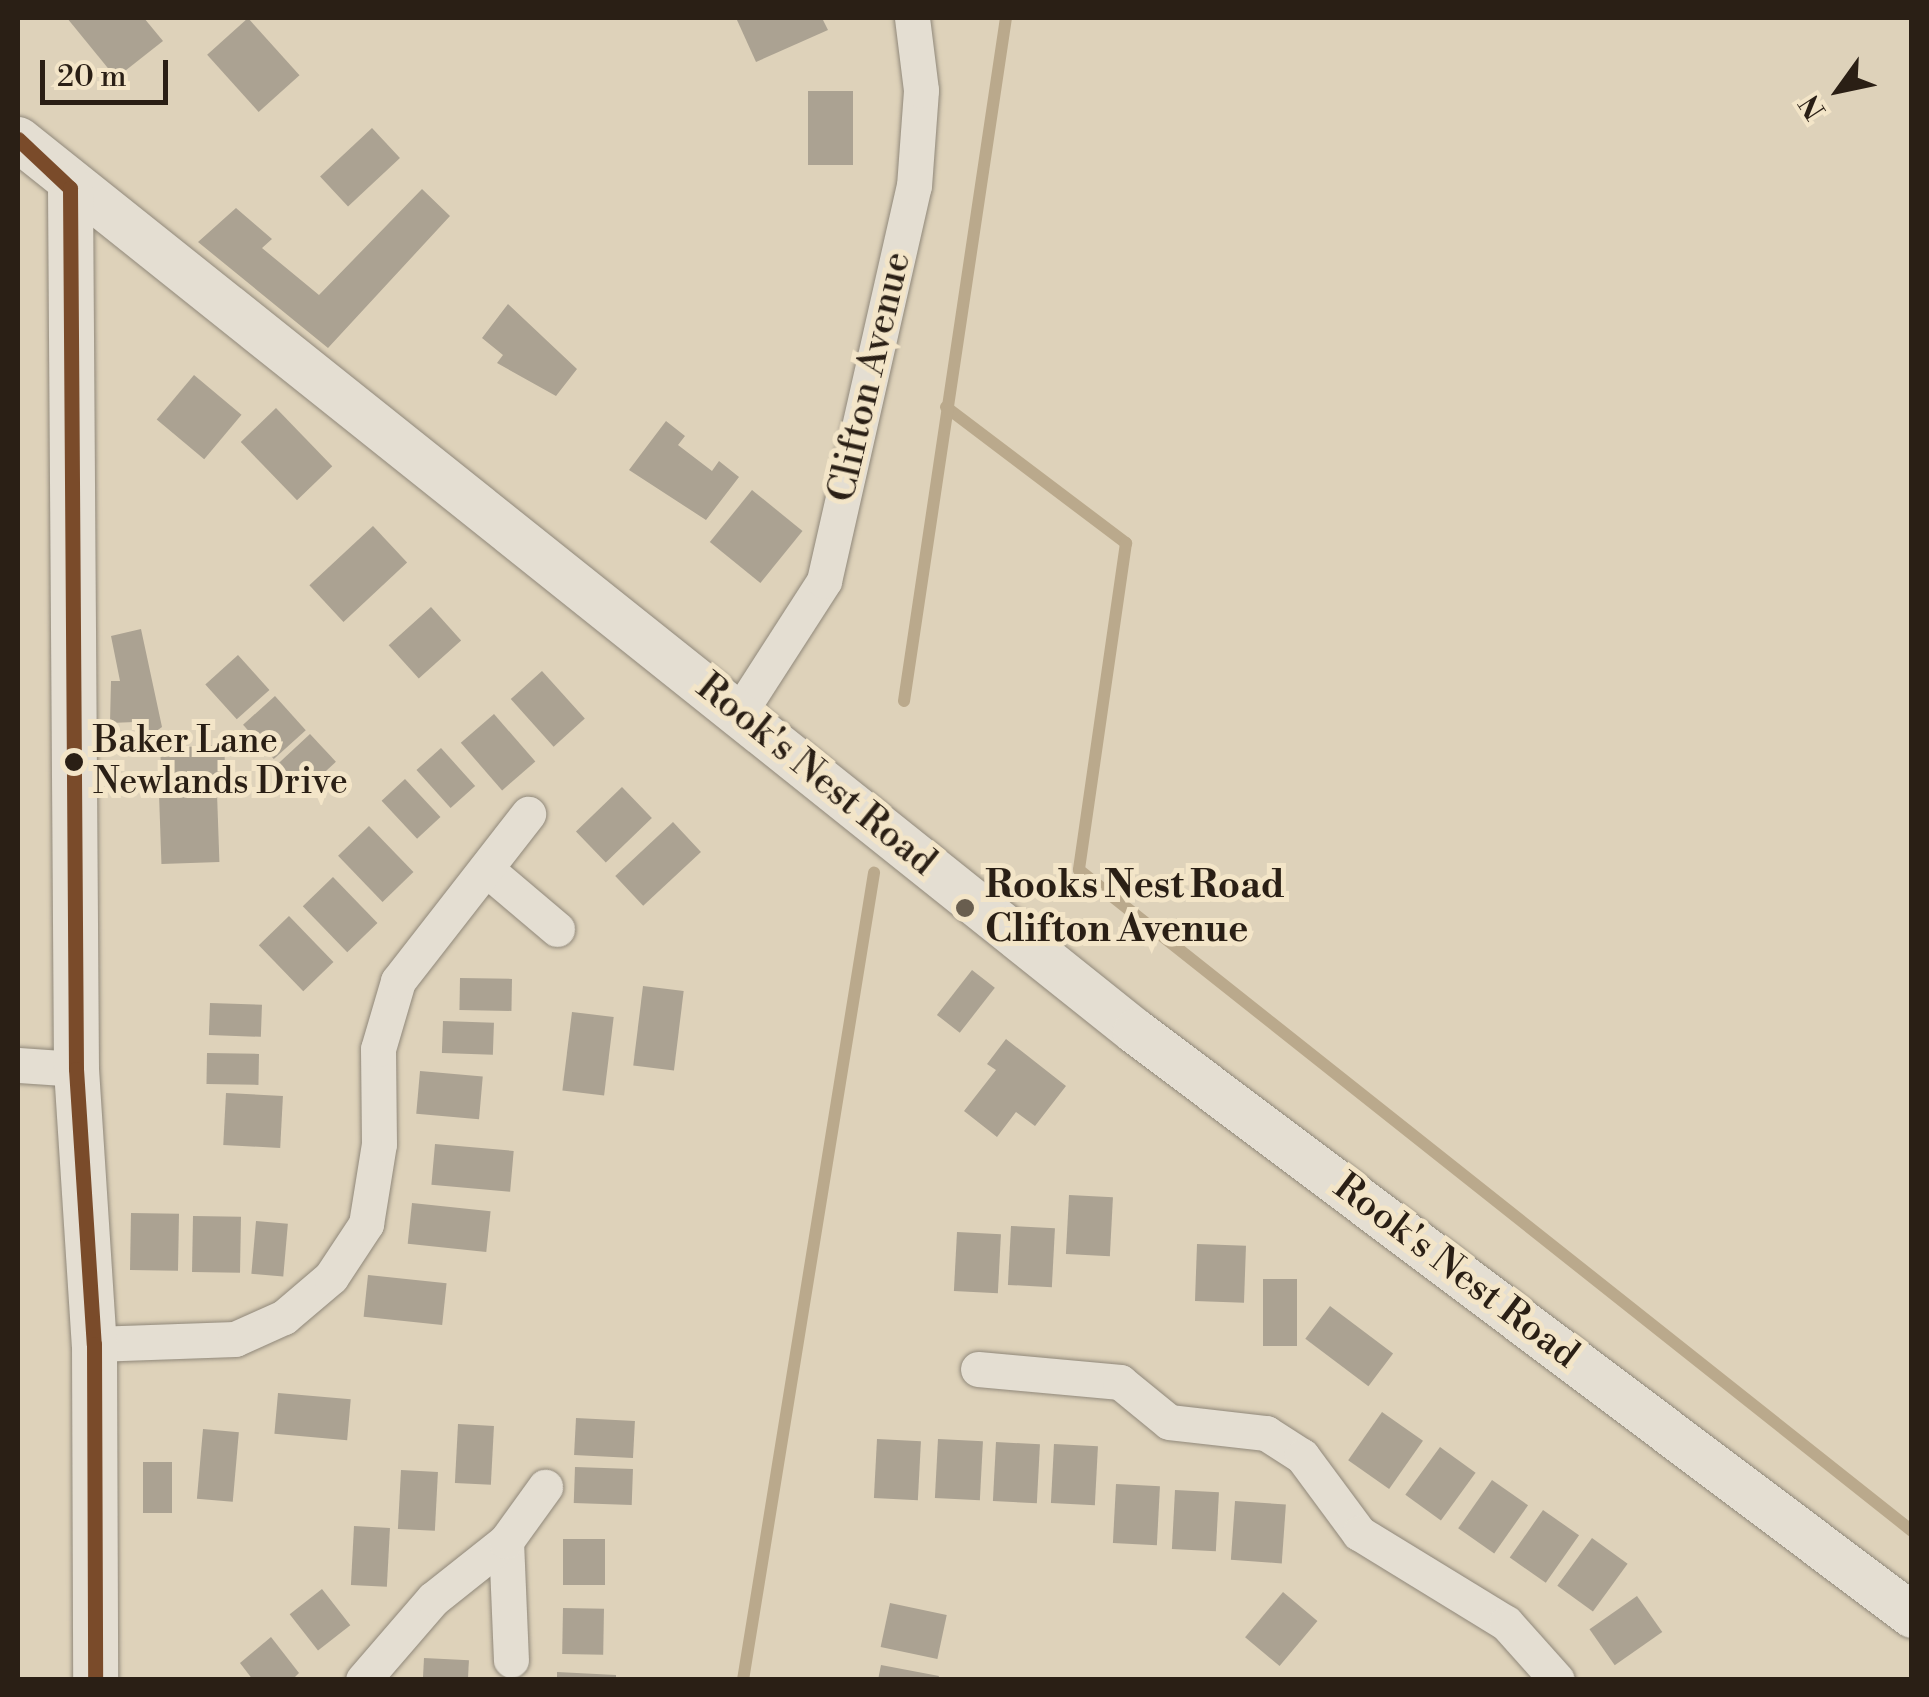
<!DOCTYPE html>
<html>
<head>
<meta charset="utf-8">
<style>
	body { margin:0 }
	#map { position:relative; width:1929px; height:1697px; overflow:hidden; background:#ded2ba; font-family:"Libre Bodoni",serif }
	div>[style] { position:absolute }
	.stream>* { height:12px; margin:-6px; padding:0 6px; transform-origin:6px; border-radius:6px; background:#baa98c }
	.building>* { inset:0; background:#aba292; transform-origin:0 0 }
	.roads { filter:drop-shadow(0 0 2px #90887a) drop-shadow(0 0 2px #90887a) }
	.minor>* { height:35px; margin:-17.5px; padding:0 17.5px; transform-origin:17.5px; border-radius:17.5px; background:#e4ded2 }
	.tertiary>* { height:45px; margin:-22.5px; padding:0 22.5px; transform-origin:22.5px; border-radius:22.5px; background:#e4ded2 }
	.bus-1>* { height:15px; margin:-7.5px; padding:0 7.5px; transform-origin:7.5px; border-radius:7.5px; background:#7a4b2a }
	.dots>* { width:28px; height:28px; translate:-50% -50%; box-sizing:border-box; border:5px solid #f3e5c8; border-radius:50% }
	span { translate:-50% -50%; white-space:nowrap; text-align:center; line-height:1.15; -webkit-text-stroke:10px #f3e5c8; paint-order:stroke }
	.bus-label { font-size:36px; color:#2a1f15 }
	.left { translate:0 -50%; text-align:left }
	.street-label { font-size:38px; color:#2a1f15 }
	.poi-label { font-size:38px; color:#2a1f15; font-weight:700 }
	.frame { position:absolute; inset:0; border:20px solid #2a1f15; pointer-events:none }
	.north { position:absolute; left:1789px; top:40px; width:100px; height:100px; -webkit-text-stroke:8px #f3e5c8; paint-order:stroke; rotate:237deg; font-size:28px; font-weight:700; line-height:40px; text-align:center; color:#2a1f15 }
	.north::after { content:''; display:block; margin:auto; width:35px; height:45px; background:#2a1f15; clip-path:polygon(50% 0,100% 100%,50% 72%,0 100%) }
	.scale { position:absolute; left:40px; top:60px; width:128px; height:45px; box-sizing:border-box; border:5px solid #2a1f15; border-top:0; padding-left:12px; font-size:30px; line-height:35px; white-space:nowrap; color:#2a1f15; -webkit-text-stroke:8px #f3e5c8; paint-order:stroke }
</style>
</head>
<body>
<div id="map">
	<div class="stream">
		<i style="left:946px;top:407px;width:226px;rotate:37.1deg"></i>
		<i style="left:1126px;top:543px;width:330px;rotate:98.2deg"></i>
		<i style="left:1079px;top:870px;width:1063px;rotate:38.43deg"></i>
		<i style="left:904px;top:701px;width:691px;rotate:-81.51deg"></i>
		<i style="left:743px;top:1680px;width:818px;rotate:-80.78deg"></i>
	</div>
	<div class="building">
		<i style="clip-path:polygon(67px 18px,144px 18px,163px 41px,116px 78px)"></i>
		<i style="left:248px;top:18px;width:77px;height:55px;rotate:48deg"></i>
		<i style="clip-path:polygon(822px 18px,828px 30px,756px 62px,737px 20px)"></i>
		<i style="left:808px;top:91px;width:45px;height:74px"></i>
		<i style="left:372px;top:128px;width:41px;height:71px;rotate:47deg"></i>
		<i style="clip-path:polygon(422px 189px,450px 216px,328px 348px,198px 242px,236px 208px,272px 239px,262px 248px,319px 295px)"></i>
		<i style="clip-path:polygon(508px 304px,577px 369px,556px 396px,497px 363px,503px 355px,482px 338px)"></i>
		<i style="left:194px;top:375px;width:62px;height:58px;rotate:40deg"></i>
		<i style="left:276px;top:408px;width:81px;height:49px;rotate:46deg"></i>
		<i style="clip-path:polygon(666px 421px,685px 436px,678px 445px,712px 471px,719px 461px,739px 477px,706px 520px,629px 470px)"></i>
		<i style="left:752px;top:490px;width:65px;height:67px;rotate:39deg"></i>
		<i style="left:373px;top:526px;width:50px;height:87px;rotate:47deg"></i>
		<i style="left:431px;top:607px;width:45px;height:57px;rotate:48deg"></i>
		<i style="clip-path:polygon(141px 629px,162px 727px,141px 742px,135px 722px,110px 723px,111px 681px,120px 681px,111px 636px)"></i>
		<i style="left:238px;top:655px;width:47px;height:44px;rotate:48deg"></i>
		<i style="left:542px;top:671px;width:64px;height:42px;rotate:48deg"></i>
		<i style="left:275px;top:696px;width:46px;height:43px;rotate:48deg"></i>
		<i style="left:494px;top:714px;width:63px;height:44px;rotate:49deg"></i>
		<i style="left:310px;top:734px;width:38px;height:43px;rotate:47deg"></i>
		<i style="left:224px;top:745px;width:39px;height:64px;rotate:87deg"></i>
		<i style="left:441px;top:748px;width:51px;height:33px;rotate:48deg"></i>
		<i style="left:405px;top:779px;width:52px;height:32px;rotate:47deg"></i>
		<i style="left:622px;top:787px;width:43px;height:64px;rotate:46deg"></i>
		<i style="left:217px;top:793px;width:69px;height:58px;rotate:88deg"></i>
		<i style="left:673px;top:822px;width:41px;height:79px;rotate:47deg"></i>
		<i style="left:369px;top:826px;width:64px;height:43px;rotate:46deg"></i>
		<i style="left:333px;top:877px;width:64px;height:42px;rotate:46deg"></i>
		<i style="left:289px;top:916px;width:64px;height:42px;rotate:46deg"></i>
		<i style="left:972px;top:970px;width:29px;height:57px;rotate:38deg"></i>
		<i style="left:460px;top:978px;width:52px;height:32px;rotate:1deg"></i>
		<i style="left:643px;top:986px;width:41px;height:80px;rotate:7deg"></i>
		<i style="left:210px;top:1003px;width:52px;height:32px;rotate:2deg"></i>
		<i style="left:572px;top:1012px;width:42px;height:79px;rotate:7deg"></i>
		<i style="left:443px;top:1021px;width:51px;height:32px;rotate:2deg"></i>
		<i style="clip-path:polygon(1006px 1039px,1066px 1086px,1035px 1126px,1016px 1112px,997px 1137px,964px 1111px,996px 1070px,987px 1064px)"></i>
		<i style="left:207px;top:1053px;width:52px;height:31px;rotate:1deg"></i>
		<i style="left:420px;top:1071px;width:63px;height:43px;rotate:5deg"></i>
		<i style="left:226px;top:1093px;width:57px;height:52px;rotate:3deg"></i>
		<i style="left:435px;top:1144px;width:79px;height:41px;rotate:5deg"></i>
		<i style="left:1069px;top:1195px;width:44px;height:59px;rotate:3deg"></i>
		<i style="left:412px;top:1203px;width:79px;height:41px;rotate:6deg"></i>
		<i style="left:131px;top:1213px;width:48px;height:57px;rotate:1deg"></i>
		<i style="left:193px;top:1216px;width:48px;height:56px;rotate:1deg"></i>
		<i style="left:256px;top:1221px;width:32px;height:53px;rotate:5deg"></i>
		<i style="left:1011px;top:1226px;width:44px;height:59px;rotate:3deg"></i>
		<i style="left:957px;top:1232px;width:44px;height:59px;rotate:3deg"></i>
		<i style="left:1197px;top:1244px;width:49px;height:57px;rotate:2deg"></i>
		<i style="left:368px;top:1275px;width:79px;height:42px;rotate:6deg"></i>
		<i style="left:1263px;top:1279px;width:34px;height:67px"></i>
		<i style="left:1330px;top:1306px;width:79px;height:41px;rotate:37deg"></i>
		<i style="left:278px;top:1393px;width:73px;height:41px;rotate:5deg"></i>
		<i style="left:1382px;top:1412px;width:50px;height:59px;rotate:35deg"></i>
		<i style="left:576px;top:1418px;width:59px;height:37px;rotate:3deg"></i>
		<i style="left:458px;top:1424px;width:36px;height:59px;rotate:3deg"></i>
		<i style="left:203px;top:1429px;width:36px;height:70px;rotate:5deg"></i>
		<i style="left:877px;top:1439px;width:44px;height:59px;rotate:3deg"></i>
		<i style="left:938px;top:1439px;width:45px;height:59px;rotate:3deg"></i>
		<i style="left:996px;top:1442px;width:44px;height:59px;rotate:3deg"></i>
		<i style="left:1054px;top:1444px;width:44px;height:59px;rotate:3deg"></i>
		<i style="left:1440px;top:1447px;width:44px;height:59px;rotate:36deg"></i>
		<i style="left:143px;top:1462px;width:29px;height:51px"></i>
		<i style="left:575px;top:1467px;width:58px;height:36px;rotate:2deg"></i>
		<i style="left:401px;top:1470px;width:37px;height:59px;rotate:3deg"></i>
		<i style="left:1492px;top:1480px;width:44px;height:59px;rotate:35deg"></i>
		<i style="left:1116px;top:1484px;width:44px;height:59px;rotate:3deg"></i>
		<i style="left:1175px;top:1490px;width:44px;height:59px;rotate:3deg"></i>
		<i style="left:1235px;top:1501px;width:51px;height:59px;rotate:4deg"></i>
		<i style="left:1543px;top:1510px;width:44px;height:58px;rotate:35deg"></i>
		<i style="left:354px;top:1526px;width:36px;height:59px;rotate:3deg"></i>
		<i style="left:1592px;top:1538px;width:44px;height:59px;rotate:36deg"></i>
		<i style="left:563px;top:1539px;width:42px;height:46px"></i>
		<i style="left:322px;top:1589px;width:46px;height:41px;rotate:52deg"></i>
		<i style="left:1283px;top:1592px;width:45px;height:59px;rotate:40deg"></i>
		<i style="left:1637px;top:1596px;width:44px;height:58px;rotate:55deg"></i>
		<i style="left:890px;top:1603px;width:58px;height:45px;rotate:12deg"></i>
		<i style="left:563px;top:1608px;width:41px;height:46px;rotate:1deg"></i>
		<i style="clip-path:polygon(271px 1637px,299px 1673px,292px 1680px,253px 1680px,240px 1663px)"></i>
		<i style="left:424px;top:1658px;width:45px;height:22px;rotate:3deg"></i>
		<i style="clip-path:polygon(881px 1665px,939px 1676px,938px 1680px,878px 1680px)"></i>
		<i style="clip-path:polygon(557px 1672px,616px 1675px,616px 1680px,557px 1680px)"></i>
	</div>
	<div class="roads">
		<div class="minor">
			<i style="left:739px;top:713px;width:157px;rotate:-57.2deg"></i>
			<i style="left:824px;top:581px;width:405px;rotate:-77.2deg"></i>
			<i style="left:914px;top:186px;width:96px;rotate:-85.8deg"></i>
			<i style="left:921px;top:90px;width:73px;rotate:-97.1deg"></i>
			<i style="left:486px;top:869px;width:93px;rotate:40.2deg"></i>
			<i style="left:18px;top:1065px;width:58px;rotate:3.9deg"></i>
			<i style="left:94px;top:1344px;width:141px;rotate:-2deg"></i>
			<i style="left:235px;top:1339px;width:54px;rotate:-24.2deg"></i>
			<i style="left:284px;top:1317px;width:62px;rotate:-40.4deg"></i>
			<i style="left:331px;top:1277px;width:64px;rotate:-56.6deg"></i>
			<i style="left:366px;top:1224px;width:81px;rotate:-80.8deg"></i>
			<i style="left:379px;top:1144px;width:95px;rotate:-90.6deg"></i>
			<i style="left:378px;top:1049px;width:71px;rotate:-73.6deg"></i>
			<i style="left:398px;top:981px;width:212px;rotate:-52.1deg"></i>
			<i style="left:978px;top:1369px;width:143px;rotate:5.2deg"></i>
			<i style="left:1120px;top:1382px;width:63px;rotate:39.2deg"></i>
			<i style="left:1169px;top:1422px;width:98px;rotate:6.5deg"></i>
			<i style="left:1266px;top:1433px;width:43px;rotate:32.6deg"></i>
			<i style="left:1302px;top:1456px;width:96px;rotate:53.5deg"></i>
			<i style="left:1359px;top:1533px;width:172px;rotate:31.5deg"></i>
			<i style="left:1506px;top:1623px;width:76px;rotate:48.2deg"></i>
			<i style="left:506px;top:1541px;width:119px;rotate:87.6deg"></i>
			<i style="left:363px;top:1680px;width:107px;rotate:-49.2deg"></i>
			<i style="left:433px;top:1599px;width:93px;rotate:-38.5deg"></i>
			<i style="left:506px;top:1541px;width:67px;rotate:-54.2deg"></i>
		</div>
		<div class="tertiary">
			<i style="left:18px;top:139px;width:1429px;rotate:38.61deg"></i>
			<i style="left:1135px;top:1031px;width:972px;rotate:36.93deg"></i>
			<i style="left:70px;top:188px;width:881px;rotate:89.61deg"></i>
			<i style="left:76px;top:1069px;width:276px;rotate:86.3deg"></i>
			<i style="left:94px;top:1344px;width:336px;rotate:89.8deg"></i>
		</div>
	</div>
	<div class="bus-1">
		<i style="left:18px;top:139px;width:71px;rotate:43.3deg"></i>
		<i style="left:70px;top:188px;width:881px;rotate:89.61deg"></i>
		<i style="left:76px;top:1069px;width:276px;rotate:86.3deg"></i>
		<i style="left:94px;top:1344px;width:336px;rotate:89.8deg"></i>
	</div>
	<div class="dots">
		<i style="left:74px;top:762px;background:#2a1f15"></i>
		<i style="left:965px;top:908px;background:#695e4f"></i>
	</div>
	<div class="bus-label">
		<span class="left" style="left:93px;top:762px">Baker Lane<br>Newlands Drive</span>
	</div>
	<div class="street-label">
		<span style="left:870px;top:377px;rotate:-77deg">Clifton Avenue</span>
		<span style="left:816px;top:775px;rotate:39deg">Rook's Nest Road</span>
		<span style="left:1456px;top:1271px;rotate:37deg">Rook's Nest Road</span>
	</div>
	<div class="poi-label">
		<span class="left" style="left:985px;top:908px">Rooks Nest Road<br>Clifton Avenue</span>
	</div>
	<div class="frame"></div>
	<div class="north">N</div>
	<div class="scale">20 m</div>
</div>
</body>
</html>
